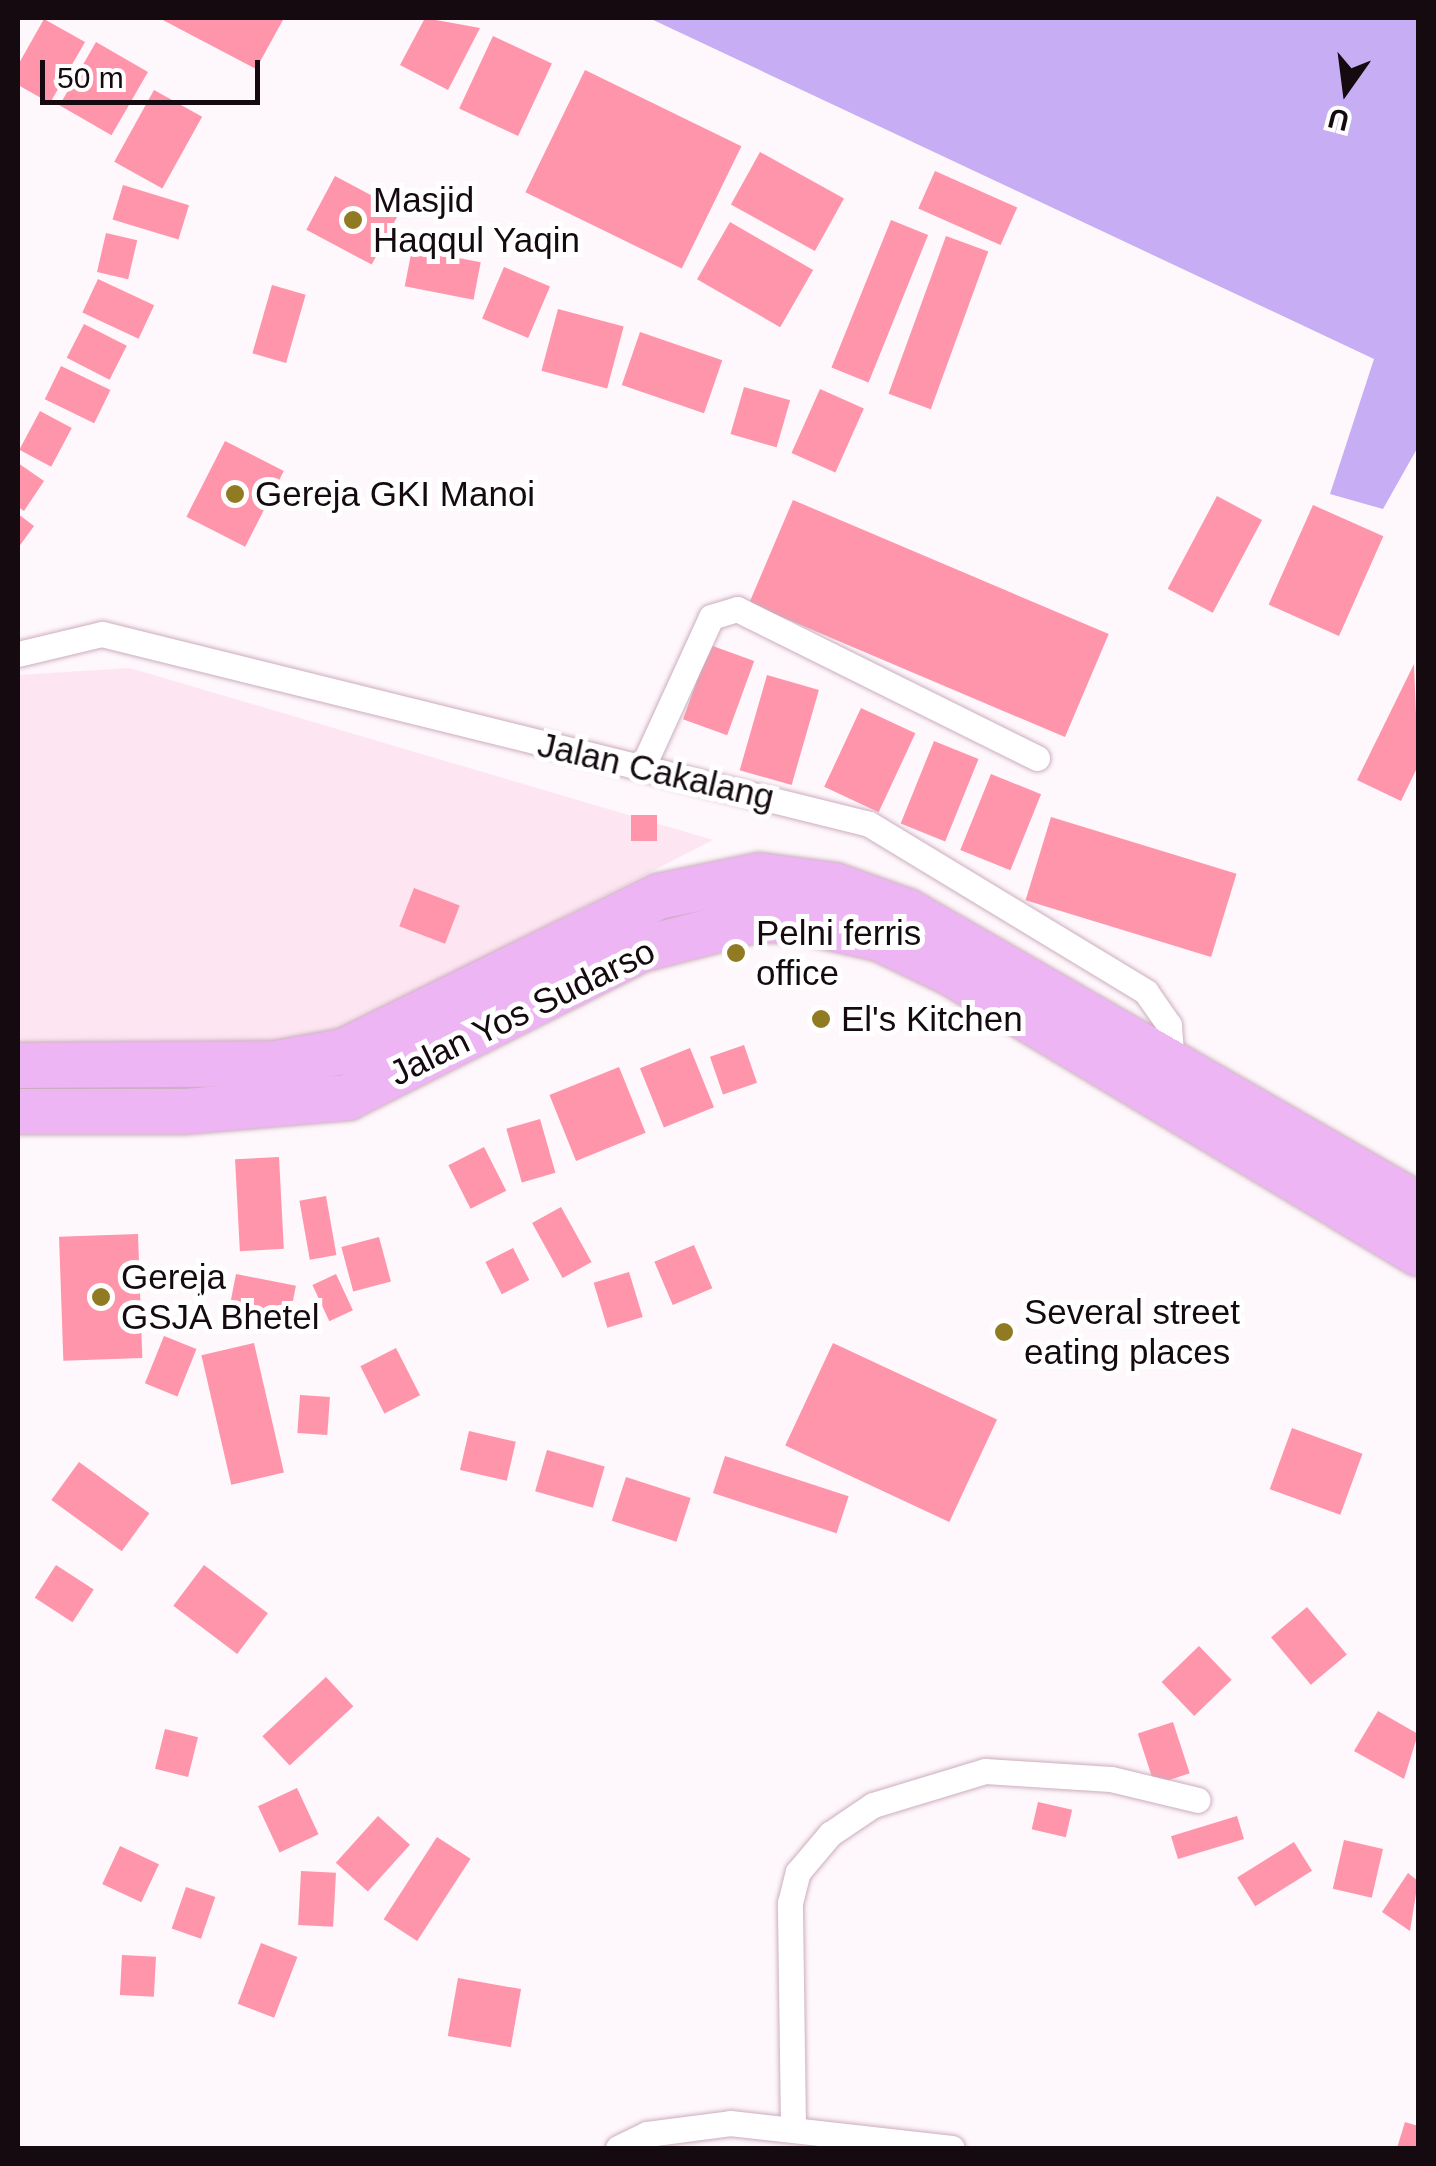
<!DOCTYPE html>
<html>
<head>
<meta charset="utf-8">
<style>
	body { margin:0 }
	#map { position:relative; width:1436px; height:2166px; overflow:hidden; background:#fef7fb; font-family:Arial,sans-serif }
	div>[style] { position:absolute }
	.built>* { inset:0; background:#fde5f2 }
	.water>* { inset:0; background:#c7adf4 }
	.building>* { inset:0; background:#fe95ab; transform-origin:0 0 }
	.roads { filter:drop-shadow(0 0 2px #ccadbe) drop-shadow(0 0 2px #ccadbe) }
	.street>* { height:25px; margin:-12.5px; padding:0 12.5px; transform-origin:12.5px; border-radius:12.5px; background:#fff }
	.highway>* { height:45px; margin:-22.5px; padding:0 22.5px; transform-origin:22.5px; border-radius:22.5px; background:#edb5f3 }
	.dots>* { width:28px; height:28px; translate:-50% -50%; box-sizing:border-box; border:5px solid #fff; border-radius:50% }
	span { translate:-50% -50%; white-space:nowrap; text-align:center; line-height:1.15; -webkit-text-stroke:10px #fff; paint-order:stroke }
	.poi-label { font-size:35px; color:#140a10 }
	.left { translate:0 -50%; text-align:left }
	.street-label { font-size:35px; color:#140a10 }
	.frame { position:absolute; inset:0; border:20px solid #140a10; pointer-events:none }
	.north { position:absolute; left:1296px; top:40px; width:100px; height:100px; -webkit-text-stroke:8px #fff; paint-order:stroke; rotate:194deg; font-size:28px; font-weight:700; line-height:40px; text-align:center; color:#140a10 }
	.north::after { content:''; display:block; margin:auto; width:35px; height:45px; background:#140a10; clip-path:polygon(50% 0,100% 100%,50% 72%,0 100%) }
	.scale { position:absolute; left:40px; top:60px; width:220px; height:45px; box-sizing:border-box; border:5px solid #140a10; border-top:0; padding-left:12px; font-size:30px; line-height:35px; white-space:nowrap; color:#140a10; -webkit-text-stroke:8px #fff; paint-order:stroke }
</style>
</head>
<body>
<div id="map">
	<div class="built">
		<i style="clip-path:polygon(130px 668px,713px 840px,297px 1053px,18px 1056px,18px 675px)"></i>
	</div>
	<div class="water">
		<i style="clip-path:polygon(649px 18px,1418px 18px,1418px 447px,1383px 509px,1330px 494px,1374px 359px)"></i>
	</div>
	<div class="building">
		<i style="clip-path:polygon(159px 18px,284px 18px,256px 69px)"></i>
		<i style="clip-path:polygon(425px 18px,480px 28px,448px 90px,400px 65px)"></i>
		<i style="clip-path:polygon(44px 19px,85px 42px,50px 103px,18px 85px,18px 65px)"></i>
		<i style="left:493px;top:36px;width:65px;height:80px;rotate:25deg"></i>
		<i style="left:96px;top:42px;width:60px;height:73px;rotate:30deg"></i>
		<i style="left:585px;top:70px;width:174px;height:136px;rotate:26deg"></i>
		<i style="left:154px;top:90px;width:55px;height:82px;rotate:29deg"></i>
		<i style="left:760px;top:152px;width:96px;height:60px;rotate:29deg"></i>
		<i style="left:935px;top:171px;width:90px;height:41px;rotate:24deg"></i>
		<i style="left:335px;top:176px;width:74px;height:61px;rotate:28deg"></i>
		<i style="left:123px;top:185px;width:69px;height:36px;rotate:17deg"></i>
		<i style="left:891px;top:220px;width:40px;height:159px;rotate:22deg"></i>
		<i style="left:730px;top:222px;width:96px;height:66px;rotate:30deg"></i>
		<i style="left:106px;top:233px;width:32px;height:40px;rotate:13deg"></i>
		<i style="left:946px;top:236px;width:45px;height:168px;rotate:20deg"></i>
		<i style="left:412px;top:249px;width:70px;height:38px;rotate:11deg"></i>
		<i style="left:504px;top:267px;width:50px;height:56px;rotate:23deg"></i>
		<i style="left:98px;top:279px;width:62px;height:37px;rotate:25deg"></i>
		<i style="left:272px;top:285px;width:35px;height:71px;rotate:16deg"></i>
		<i style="left:558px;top:309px;width:68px;height:64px;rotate:15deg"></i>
		<i style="left:84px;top:324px;width:48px;height:38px;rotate:27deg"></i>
		<i style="left:640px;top:332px;width:87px;height:56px;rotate:19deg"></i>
		<i style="left:61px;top:366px;width:55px;height:37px;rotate:26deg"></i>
		<i style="left:744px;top:387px;width:48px;height:49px;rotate:16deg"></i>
		<i style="left:820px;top:389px;width:48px;height:70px;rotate:24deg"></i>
		<i style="left:40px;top:411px;width:36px;height:44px;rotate:28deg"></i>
		<i style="left:225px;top:441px;width:66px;height:85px;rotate:27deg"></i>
		<i style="clip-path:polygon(18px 463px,44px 481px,24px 511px,18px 507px)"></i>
		<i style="left:1217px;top:496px;width:51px;height:105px;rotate:28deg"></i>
		<i style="left:793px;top:500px;width:343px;height:112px;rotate:23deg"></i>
		<i style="left:1313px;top:505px;width:77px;height:109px;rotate:24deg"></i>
		<i style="clip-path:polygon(18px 514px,34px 526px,18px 548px)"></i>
		<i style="left:710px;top:645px;width:47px;height:79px;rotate:20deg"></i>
		<i style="clip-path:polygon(1414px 664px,1418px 766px,1401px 801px,1357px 780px)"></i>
		<i style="left:767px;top:675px;width:54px;height:99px;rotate:16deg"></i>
		<i style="left:861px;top:708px;width:60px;height:87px;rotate:25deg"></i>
		<i style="left:934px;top:741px;width:48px;height:89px;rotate:22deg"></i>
		<i style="left:991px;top:774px;width:54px;height:82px;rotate:22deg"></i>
		<i style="left:657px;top:815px;width:26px;height:26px;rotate:90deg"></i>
		<i style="left:1051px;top:817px;width:194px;height:87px;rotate:17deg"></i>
		<i style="left:414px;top:888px;width:49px;height:41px;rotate:21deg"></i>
		<i style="left:744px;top:1045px;width:40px;height:36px;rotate:71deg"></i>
		<i style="left:690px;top:1048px;width:64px;height:54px;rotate:68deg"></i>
		<i style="left:619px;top:1067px;width:71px;height:75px;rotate:68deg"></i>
		<i style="left:540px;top:1119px;width:56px;height:35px;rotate:74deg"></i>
		<i style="left:484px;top:1147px;width:49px;height:40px;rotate:63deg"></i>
		<i style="left:279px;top:1157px;width:92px;height:44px;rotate:87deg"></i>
		<i style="left:326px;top:1196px;width:60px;height:27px;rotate:80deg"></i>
		<i style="left:561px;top:1207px;width:63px;height:33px;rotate:61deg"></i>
		<i style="left:138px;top:1234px;width:124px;height:79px;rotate:88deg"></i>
		<i style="left:379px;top:1237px;width:46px;height:39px;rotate:75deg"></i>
		<i style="left:694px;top:1245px;width:47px;height:43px;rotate:67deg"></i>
		<i style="left:513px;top:1248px;width:36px;height:31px;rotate:63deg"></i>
		<i style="left:629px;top:1272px;width:47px;height:37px;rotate:73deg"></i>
		<i style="left:236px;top:1274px;width:61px;height:47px;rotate:11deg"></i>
		<i style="left:336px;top:1274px;width:40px;height:26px;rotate:65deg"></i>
		<i style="left:164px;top:1336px;width:35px;height:51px;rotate:22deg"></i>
		<i style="left:254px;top:1343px;width:133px;height:54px;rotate:77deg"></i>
		<i style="left:833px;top:1343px;width:181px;height:113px;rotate:25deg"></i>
		<i style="left:396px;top:1348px;width:53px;height:40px;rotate:63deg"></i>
		<i style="left:300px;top:1395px;width:30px;height:38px;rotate:4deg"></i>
		<i style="left:1292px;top:1428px;width:75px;height:65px;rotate:20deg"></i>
		<i style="left:469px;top:1431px;width:48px;height:40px;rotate:13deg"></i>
		<i style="left:547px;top:1450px;width:60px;height:43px;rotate:16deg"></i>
		<i style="left:725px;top:1456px;width:130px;height:39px;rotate:18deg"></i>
		<i style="left:79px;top:1462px;width:87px;height:47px;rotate:36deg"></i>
		<i style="left:626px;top:1477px;width:68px;height:46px;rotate:18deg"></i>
		<i style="left:56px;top:1565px;width:45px;height:39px;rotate:33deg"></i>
		<i style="left:204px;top:1565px;width:80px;height:51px;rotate:37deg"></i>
		<i style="left:1307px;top:1607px;width:62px;height:47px;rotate:50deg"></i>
		<i style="left:1199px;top:1646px;width:47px;height:52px;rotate:46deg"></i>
		<i style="left:326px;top:1677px;width:40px;height:87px;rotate:47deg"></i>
		<i style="clip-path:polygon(1378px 1711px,1418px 1734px,1404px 1779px,1354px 1751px)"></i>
		<i style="left:1173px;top:1722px;width:54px;height:37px;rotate:72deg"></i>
		<i style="left:165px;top:1729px;width:34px;height:41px;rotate:14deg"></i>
		<i style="left:297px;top:1788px;width:51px;height:43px;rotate:65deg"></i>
		<i style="left:1038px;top:1802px;width:35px;height:28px;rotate:13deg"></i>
		<i style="left:378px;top:1816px;width:43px;height:63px;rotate:42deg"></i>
		<i style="left:1237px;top:1816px;width:24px;height:69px;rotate:73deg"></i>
		<i style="left:437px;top:1837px;width:40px;height:98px;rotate:33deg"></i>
		<i style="left:1344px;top:1840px;width:40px;height:50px;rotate:13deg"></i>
		<i style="left:1294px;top:1842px;width:34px;height:67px;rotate:58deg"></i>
		<i style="left:120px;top:1846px;width:43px;height:42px;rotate:25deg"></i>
		<i style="left:301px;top:1871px;width:35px;height:54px;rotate:3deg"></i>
		<i style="clip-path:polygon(1408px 1873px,1418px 1881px,1410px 1931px,1382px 1912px)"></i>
		<i style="left:186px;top:1887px;width:31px;height:44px;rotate:19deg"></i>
		<i style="left:261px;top:1943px;width:39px;height:65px;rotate:21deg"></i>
		<i style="left:122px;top:1955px;width:34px;height:40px;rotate:3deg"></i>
		<i style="left:458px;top:1978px;width:64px;height:59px;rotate:10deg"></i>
		<i style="clip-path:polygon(1405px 2122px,1418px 2126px,1418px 2148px,1397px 2148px)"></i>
	</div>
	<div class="roads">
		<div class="street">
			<i style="left:18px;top:654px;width:86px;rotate:-13.4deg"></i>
			<i style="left:102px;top:634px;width:790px;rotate:13.91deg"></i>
			<i style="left:869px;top:824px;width:324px;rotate:31.2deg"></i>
			<i style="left:1146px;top:992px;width:40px;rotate:55.1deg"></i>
			<i style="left:1169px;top:1025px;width:43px;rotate:86deg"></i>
			<i style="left:642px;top:768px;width:166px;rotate:-65.4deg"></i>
			<i style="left:711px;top:617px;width:27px;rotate:-17deg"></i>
			<i style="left:737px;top:609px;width:335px;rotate:26.4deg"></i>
			<i style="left:793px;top:2126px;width:223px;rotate:-90.8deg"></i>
			<i style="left:790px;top:1903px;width:32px;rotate:-76deg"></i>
			<i style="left:798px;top:1872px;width:50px;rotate:-49.9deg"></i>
			<i style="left:830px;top:1834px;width:52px;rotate:-34deg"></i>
			<i style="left:873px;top:1805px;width:117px;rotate:-16.9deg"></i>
			<i style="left:985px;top:1771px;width:126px;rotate:3.6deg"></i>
			<i style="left:1111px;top:1779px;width:89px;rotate:13.6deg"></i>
			<i style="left:618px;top:2148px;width:32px;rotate:-26deg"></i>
			<i style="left:647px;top:2134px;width:84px;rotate:-7.5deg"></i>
			<i style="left:730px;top:2123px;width:223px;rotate:6.4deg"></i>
		</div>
		<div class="highway">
			<i style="left:18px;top:1065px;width:258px;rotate:-0.4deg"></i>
			<i style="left:276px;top:1063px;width:68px;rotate:-10.2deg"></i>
			<i style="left:343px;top:1051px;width:351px;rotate:-26.2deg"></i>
			<i style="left:658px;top:896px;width:103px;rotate:-11.7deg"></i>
			<i style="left:759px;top:875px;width:76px;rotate:7.6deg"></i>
			<i style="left:834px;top:885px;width:77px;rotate:19.6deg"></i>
			<i style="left:907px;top:911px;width:590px;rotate:29.91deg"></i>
			<i style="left:18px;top:1111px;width:167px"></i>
			<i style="left:185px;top:1111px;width:163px;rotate:-4.9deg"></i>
			<i style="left:347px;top:1097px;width:328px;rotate:-26.8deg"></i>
			<i style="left:640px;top:949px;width:120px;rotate:-14.5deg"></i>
			<i style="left:756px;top:919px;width:43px;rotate:1.3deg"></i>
			<i style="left:799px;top:920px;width:82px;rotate:12.7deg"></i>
			<i style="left:879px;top:938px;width:79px;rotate:25.6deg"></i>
			<i style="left:950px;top:972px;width:546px;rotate:30.98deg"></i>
		</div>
	</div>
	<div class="dots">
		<i style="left:353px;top:220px;background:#917b22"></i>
		<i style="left:235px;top:494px;background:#917b22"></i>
		<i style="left:736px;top:953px;background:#917b22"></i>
		<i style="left:821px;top:1019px;background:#917b22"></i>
		<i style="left:101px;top:1297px;background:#917b22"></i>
		<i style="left:1004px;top:1332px;background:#917b22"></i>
	</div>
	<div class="poi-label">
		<span class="left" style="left:373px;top:220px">Masjid<br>Haqqul Yaqin</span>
		<span class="left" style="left:255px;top:494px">Gereja GKI Manoi</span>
		<span class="left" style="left:756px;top:953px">Pelni ferris<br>office</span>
		<span class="left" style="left:841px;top:1019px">El's Kitchen</span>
		<span class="left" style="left:121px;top:1297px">Gereja<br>GSJA Bhetel</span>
		<span class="left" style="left:1024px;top:1332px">Several street<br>eating places</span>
	</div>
	<div class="street-label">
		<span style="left:656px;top:771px;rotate:13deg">Jalan Cakalang</span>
		<span style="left:522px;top:1012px;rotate:-26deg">Jalan Yos Sudarso</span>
	</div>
	<div class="frame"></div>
	<div class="north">U</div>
	<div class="scale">50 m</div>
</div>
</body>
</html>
